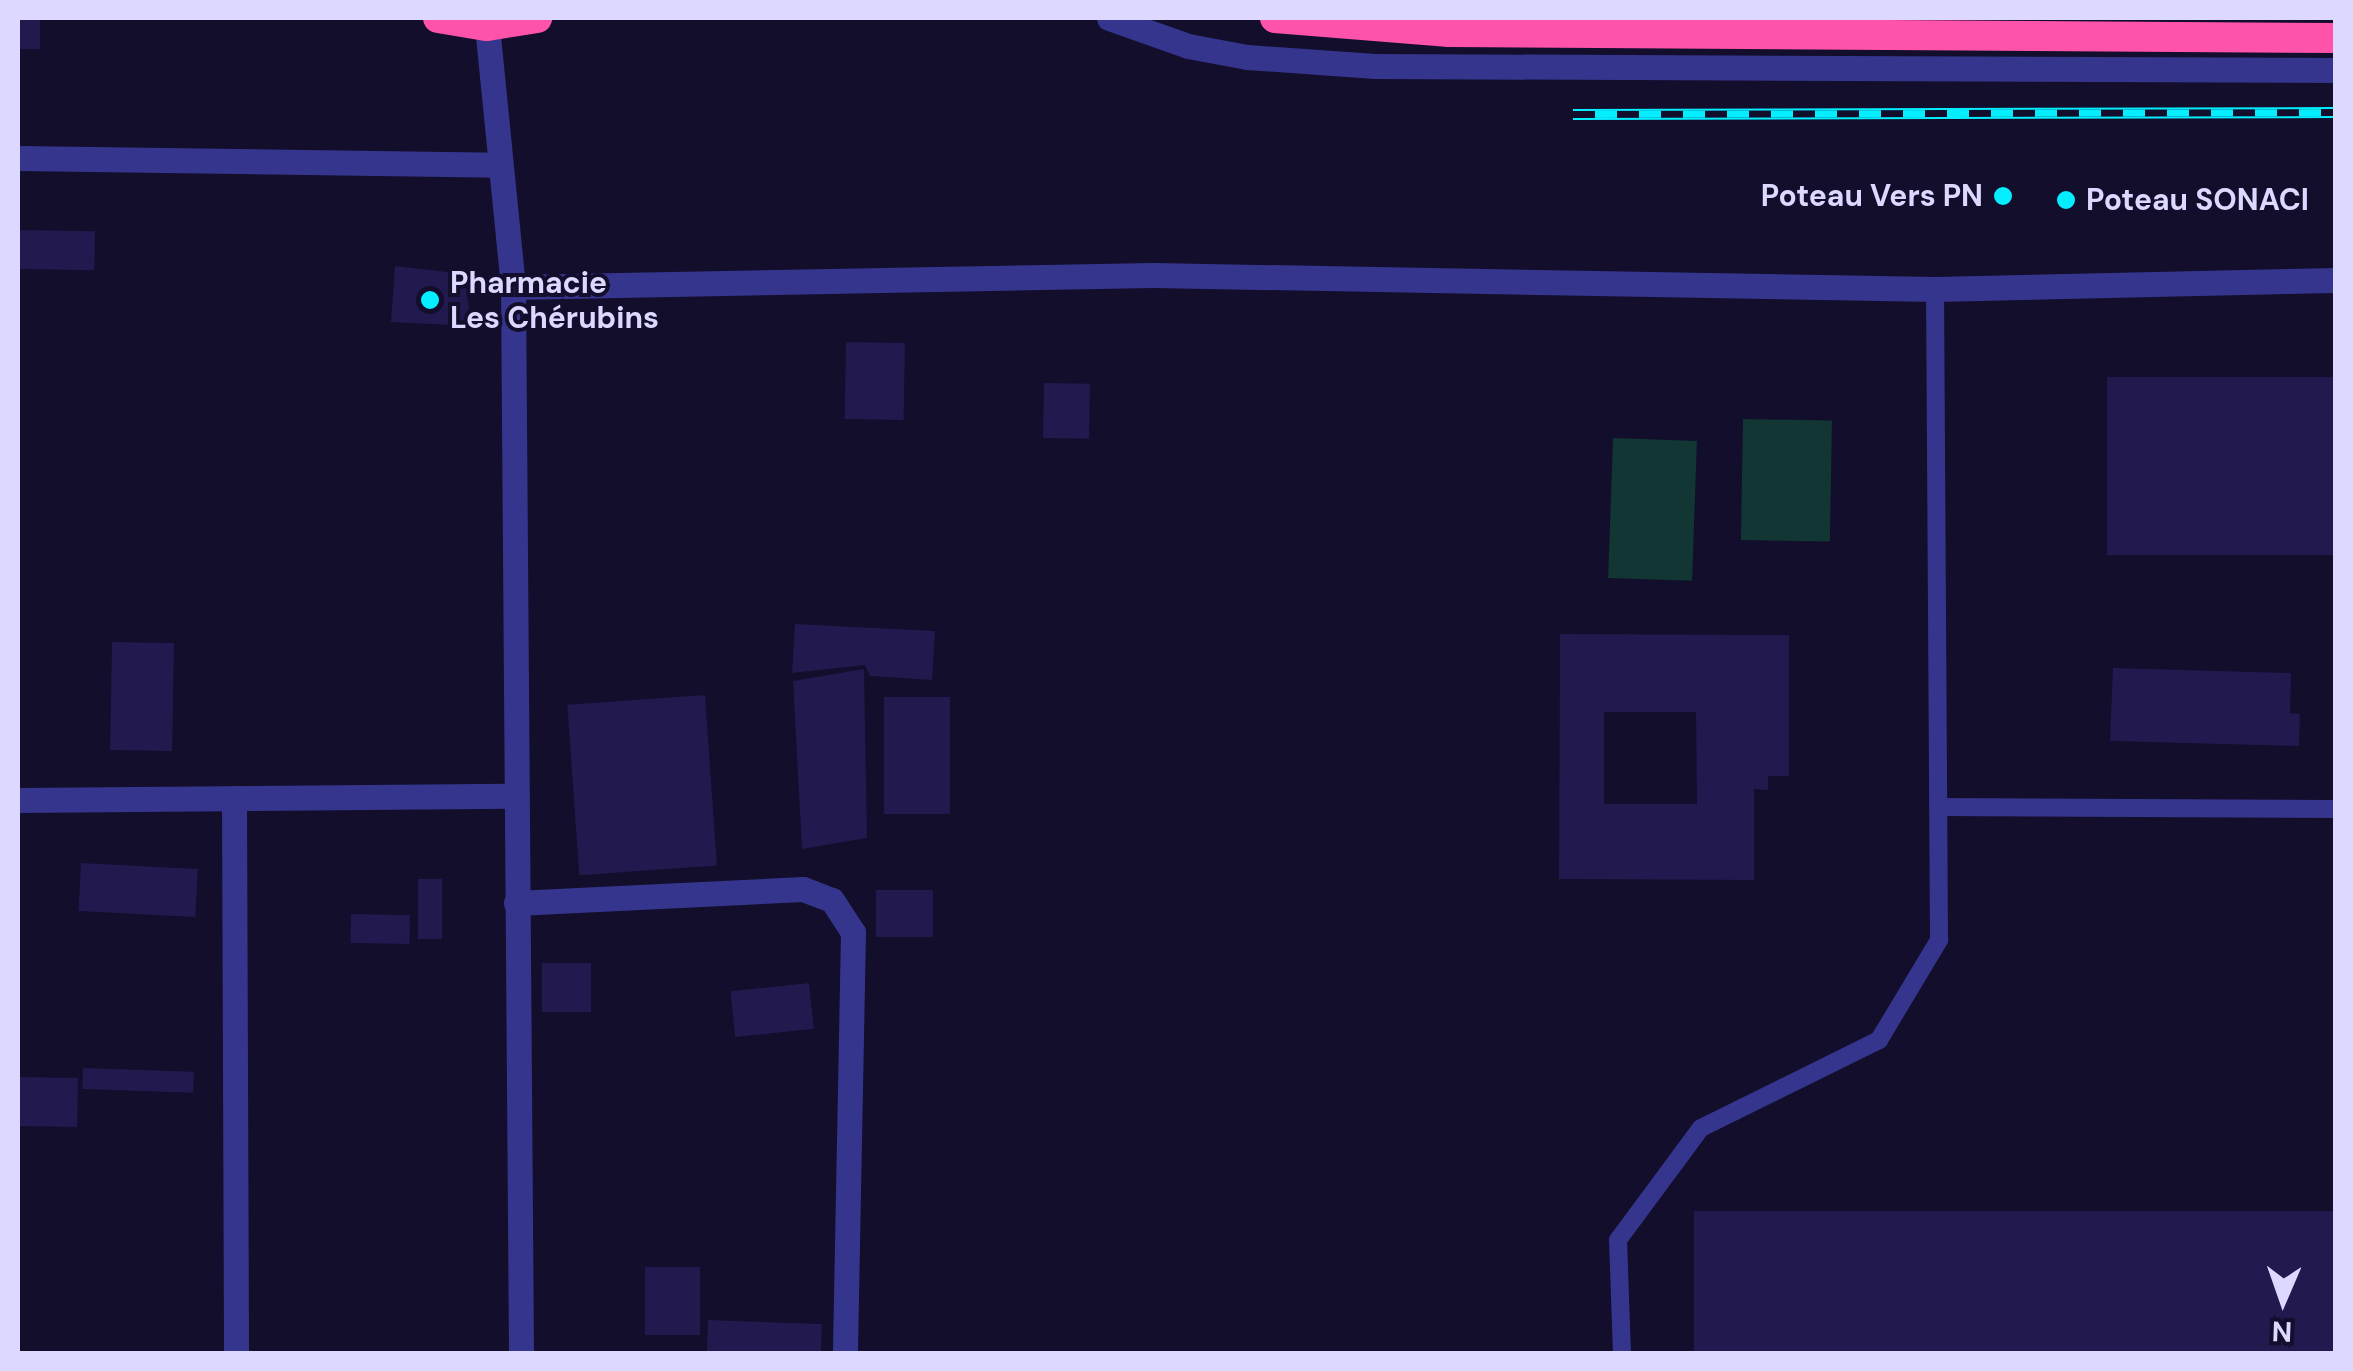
<!DOCTYPE html>
<html>
<head>
<meta charset="utf-8">
<style>
	body { margin:0 }
	#map { position:relative; width:2353px; height:1371px; overflow:hidden; background:#120e2b; font-family:"DM Sans",sans-serif }
	div>[style] { position:absolute }
	.green>* { inset:0; background:#113633; transform-origin:0 0 }
	.building>* { inset:0; background:#22194e; transform-origin:0 0 }
	.lane>* { height:18px; margin:-9px; padding:0 9px; transform-origin:9px; border-radius:9px; background:#36358e }
	.street>* { height:25px; margin:-12.5px; padding:0 12.5px; transform-origin:12.5px; border-radius:12.5px; background:#36358e }
	.highway>* { height:30px; margin:-15px; padding:0 15px; transform-origin:15px; border-radius:15px; background:#ff53ab }
	.rail>* { height:11px; margin-top:-5.5px; transform-origin:0; background:repeating-linear-gradient(90deg,#120e2b 0 22px,#04eeff 0 44px); box-sizing:border-box; border-block:2px solid #04eeff }
	.dots>* { width:28px; height:28px; translate:-50% -50%; box-sizing:border-box; border:5px solid #120e2b; border-radius:50% }
	span { translate:-50% -50%; white-space:nowrap; text-align:center; line-height:1.15; -webkit-text-stroke:8px #120e2b; paint-order:stroke }
	.poi-label { font-size:30px; color:#dcd8ff; font-weight:700 }
	.right { translate:-100% -50%; text-align:right }
	.left { translate:0 -50%; text-align:left }
	.frame { position:absolute; inset:0; border:20px solid #dcd8ff; pointer-events:none }
	.north { position:absolute; left:2233px; top:1251px; width:100px; height:100px; -webkit-text-stroke:8px #120e2b; paint-order:stroke; rotate:182deg; font-size:28px; font-weight:700; line-height:40px; text-align:center; color:#dcd8ff }
	.north::after { content:''; display:block; margin:auto; width:35px; height:45px; background:#dcd8ff; clip-path:polygon(50% 0,100% 100%,50% 72%,0 100%) }
</style>
</head>
<body>
<div id="map">
	<div class="green">
		<i style="left:1743px;top:419px;width:89px;height:121px;rotate:1deg"></i>
		<i style="left:1613px;top:438px;width:84px;height:140px;rotate:2deg"></i>
	</div>
	<div class="building">
		<i style="left:18px;top:18px;width:22px;height:31px"></i>
		<i style="left:18px;top:230px;width:77px;height:39px;rotate:1deg"></i>
		<i style="clip-path:polygon(395px 266px,465px 274px,471px 326px,391px 322px)"></i>
		<i style="left:846px;top:342px;width:59px;height:77px;rotate:1deg"></i>
		<i style="left:2107px;top:377px;width:229px;height:178px"></i>
		<i style="left:1044px;top:383px;width:46px;height:55px;rotate:1deg"></i>
		<i style="clip-path:polygon(795px 624px,935px 631px,932px 680px,870px 676px,865px 665px,792px 673px)"></i>
		<i style="clip-path:polygon(evenodd,1560px 634px,1789px 635px,1789px 776px,1768px 776px,1768px 790px,1754px 789px,1754px 880px,1559px 879px,1560px 634px,1604px 712px,1696px 712px,1697px 804px,1604px 804px,1604px 712px)"></i>
		<i style="left:112px;top:642px;width:62px;height:108px;rotate:1deg"></i>
		<i style="clip-path:polygon(2113px 668px,2291px 673px,2290px 713px,2300px 714px,2299px 746px,2110px 741px)"></i>
		<i style="clip-path:polygon(864px 669px,867px 838px,802px 849px,793px 681px)"></i>
		<i style="left:705px;top:695px;width:171px;height:138px;rotate:86deg"></i>
		<i style="left:884px;top:697px;width:66px;height:117px"></i>
		<i style="left:81px;top:863px;width:117px;height:48px;rotate:3deg"></i>
		<i style="left:418px;top:879px;width:24px;height:60px"></i>
		<i style="left:933px;top:890px;width:47px;height:57px;rotate:90deg"></i>
		<i style="left:351px;top:914px;width:59px;height:29px;rotate:1deg"></i>
		<i style="left:542px;top:963px;width:49px;height:49px"></i>
		<i style="left:809px;top:983px;width:46px;height:79px;rotate:84deg"></i>
		<i style="left:83px;top:1068px;width:111px;height:21px;rotate:2deg"></i>
		<i style="left:18px;top:1077px;width:60px;height:49px;rotate:1deg"></i>
		<i style="left:2336px;top:1211px;width:143px;height:642px;rotate:90deg"></i>
		<i style="left:645px;top:1267px;width:55px;height:68px"></i>
		<i style="left:708px;top:1320px;width:114px;height:34px;rotate:2deg"></i>
	</div>
	<div class="lane">
		<i style="left:1938px;top:807px;width:398px;rotate:0.3deg"></i>
		<i style="left:1622px;top:1354px;width:114px;rotate:-92deg"></i>
		<i style="left:1618px;top:1240px;width:139px;rotate:-53.5deg"></i>
		<i style="left:1701px;top:1128px;width:199px;rotate:-26.3deg"></i>
		<i style="left:1879px;top:1040px;width:117px;rotate:-59deg"></i>
		<i style="left:1939px;top:940px;width:651px;rotate:-90.35deg"></i>
	</div>
	<div class="street">
		<i style="left:1109px;top:18px;width:84px;rotate:19.5deg"></i>
		<i style="left:1188px;top:46px;width:60px;rotate:10.6deg"></i>
		<i style="left:1247px;top:57px;width:128px;rotate:4deg"></i>
		<i style="left:1375px;top:66px;width:961px;rotate:0.24deg"></i>
		<i style="left:487px;top:26px;width:262px;rotate:84.3deg"></i>
		<i style="left:513px;top:287px;width:1067px;rotate:89.57deg"></i>
		<i style="left:18px;top:158px;width:480px;rotate:0.8deg"></i>
		<i style="left:513px;top:287px;width:640px;rotate:-1.07deg"></i>
		<i style="left:1153px;top:275px;width:782px;rotate:1.03deg"></i>
		<i style="left:1935px;top:289px;width:401px;rotate:-1.3deg"></i>
		<i style="left:234px;top:798px;width:556px;rotate:89.79deg"></i>
		<i style="left:18px;top:800px;width:496px;rotate:-0.5deg"></i>
		<i style="left:516px;top:903px;width:287px;rotate:-2.8deg"></i>
		<i style="left:803px;top:889px;width:31px;rotate:21deg"></i>
		<i style="left:832px;top:900px;width:38px;rotate:57deg"></i>
		<i style="left:853px;top:932px;width:422px;rotate:91.1deg"></i>
	</div>
	<div class="highway">
		<i style="left:438px;top:18px;width:50px;rotate:9.3deg"></i>
		<i style="left:487px;top:26px;width:51px;rotate:-9.1deg"></i>
		<i style="left:1275px;top:18px;width:175px;rotate:4.6deg"></i>
		<i style="left:1449px;top:32px;width:887px;rotate:0.39deg"></i>
	</div>
	<div class="rail">
		<i style="left:1573px;top:114px;width:763px;rotate:-0.15deg"></i>
	</div>
	<div class="dots">
		<i style="left:2003px;top:196px;background:#04eeff"></i>
		<i style="left:2066px;top:200px;background:#04eeff"></i>
		<i style="left:430px;top:300px;background:#04eeff"></i>
	</div>
	<div class="poi-label">
		<span class="right" style="left:1983px;top:196px">Poteau Vers PN</span>
		<span class="left" style="left:2086px;top:200px">Poteau SONACI</span>
		<span class="left" style="left:450px;top:300px">Pharmacie<br>Les Chérubins</span>
	</div>
	<div class="frame"></div>
	<div class="north">N</div>
</div>
</body>
</html>
